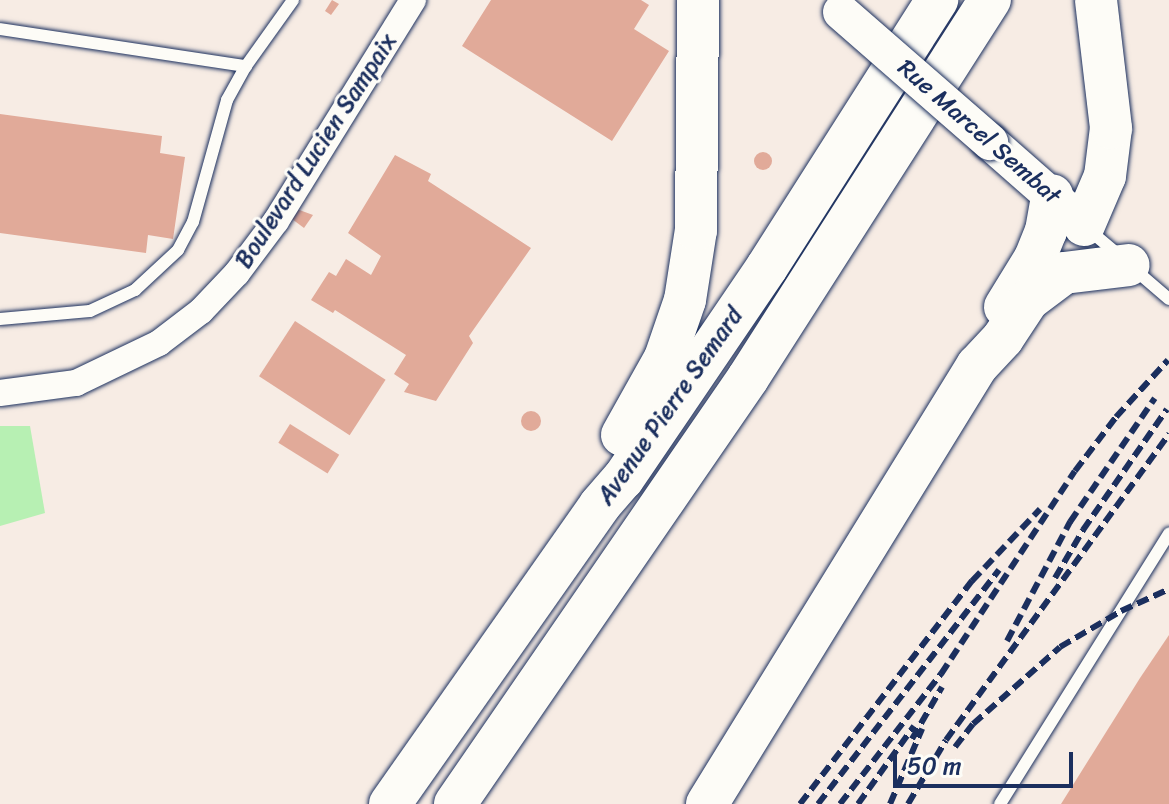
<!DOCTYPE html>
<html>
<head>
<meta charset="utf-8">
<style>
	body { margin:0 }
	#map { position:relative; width:1169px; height:804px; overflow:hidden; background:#f7ece4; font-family:Sriracha,sans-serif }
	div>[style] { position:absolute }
	.green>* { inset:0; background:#b7f0b3 }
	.building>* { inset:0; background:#e1aa99; transform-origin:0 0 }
	.round { border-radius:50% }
	.roads { filter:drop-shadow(0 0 2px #1b2f5e) drop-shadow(0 0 2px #1b2f5e) }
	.service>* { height:12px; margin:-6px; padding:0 6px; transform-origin:6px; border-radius:6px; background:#fdfcf7 }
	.minor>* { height:26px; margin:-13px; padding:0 13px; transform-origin:13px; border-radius:13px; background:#fdfcf7 }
	.secondary>* { height:36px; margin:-18px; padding:0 18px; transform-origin:18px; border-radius:18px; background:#fdfcf7 }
	.trunk>* { height:42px; margin:-21px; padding:0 21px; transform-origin:21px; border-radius:21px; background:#fdfcf7 }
	.rail>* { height:6px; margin-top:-3px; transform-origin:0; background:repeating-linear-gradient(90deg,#1b2f5e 0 12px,transparent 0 18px) }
	.bridges { filter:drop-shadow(0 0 2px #1b2f5e) drop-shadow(0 0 2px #1b2f5e) }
	.secondary-bridge>* { height:36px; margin:-18px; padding:0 18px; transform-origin:18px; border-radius:18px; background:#fdfcf7 }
	span { translate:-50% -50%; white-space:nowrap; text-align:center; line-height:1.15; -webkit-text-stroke:6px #fdfcf7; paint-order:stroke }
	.street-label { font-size:24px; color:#1b2f5e }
	.scale { position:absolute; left:893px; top:752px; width:180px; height:36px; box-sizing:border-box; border:4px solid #1b2f5e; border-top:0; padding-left:10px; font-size:24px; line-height:28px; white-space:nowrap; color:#1b2f5e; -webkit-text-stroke:6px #fdfcf7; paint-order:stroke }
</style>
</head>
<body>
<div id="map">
	<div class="green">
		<i style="clip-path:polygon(0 426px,30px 426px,45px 513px,0 526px)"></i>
	</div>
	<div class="building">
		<i style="clip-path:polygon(332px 0,339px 4px,331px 15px,325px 11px)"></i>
		<i style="clip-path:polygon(491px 0,641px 0,649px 5px,634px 29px,669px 51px,612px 141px,462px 46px)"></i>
		<i style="clip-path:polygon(0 114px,162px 136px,160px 153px,185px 157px,173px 239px,148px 235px,146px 253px,0 233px)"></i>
		<i class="round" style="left:754px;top:152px;width:18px;height:18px"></i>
		<i style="clip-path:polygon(395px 155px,431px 174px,428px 181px,531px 248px,469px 336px,473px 343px,436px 401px,404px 392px,409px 384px,394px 374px,406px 355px,335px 310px,333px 313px,311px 300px,329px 272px,336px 276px,346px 259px,371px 275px,381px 256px,348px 233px)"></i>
		<i style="clip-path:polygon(294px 208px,313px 215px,304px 228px,288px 216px)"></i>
		<i style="left:295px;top:321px;width:108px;height:66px;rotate:33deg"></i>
		<i class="round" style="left:521px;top:411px;width:20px;height:20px"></i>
		<i style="left:290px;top:424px;width:58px;height:22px;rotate:32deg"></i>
		<i style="clip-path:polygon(1169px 635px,1169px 804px,1061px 804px,1140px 678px)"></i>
	</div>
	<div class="roads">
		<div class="service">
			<i style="left:0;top:29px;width:249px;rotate:8.6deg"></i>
			<i style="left:1089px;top:230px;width:42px;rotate:40.2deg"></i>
			<i style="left:1134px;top:269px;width:46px;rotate:40.6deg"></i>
			<i style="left:0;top:319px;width:90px;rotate:-5.1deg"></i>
			<i style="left:90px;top:311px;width:50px;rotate:-25deg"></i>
			<i style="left:135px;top:290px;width:59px;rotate:-42.9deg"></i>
			<i style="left:178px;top:250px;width:32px;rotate:-62deg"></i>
			<i style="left:193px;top:222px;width:127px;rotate:-74.4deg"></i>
			<i style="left:227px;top:100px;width:39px;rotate:-61deg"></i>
			<i style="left:246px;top:66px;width:81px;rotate:-54.5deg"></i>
			<i style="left:1000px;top:804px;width:319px;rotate:-58deg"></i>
		</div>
		<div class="minor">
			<i style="left:0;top:393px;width:77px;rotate:-7.5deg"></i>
			<i style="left:76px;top:383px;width:92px;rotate:-25.7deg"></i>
			<i style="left:159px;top:343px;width:53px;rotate:-37.3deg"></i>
			<i style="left:201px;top:311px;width:52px;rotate:-46.5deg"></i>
			<i style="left:237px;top:273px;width:65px;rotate:-53.1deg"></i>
			<i style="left:276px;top:221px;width:260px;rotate:-58.2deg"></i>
		</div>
		<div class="secondary">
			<i style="left:990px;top:142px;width:111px;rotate:41.3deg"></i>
		</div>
		<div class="trunk">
			<i style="left:1084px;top:225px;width:53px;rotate:-66.8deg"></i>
			<i style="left:1105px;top:176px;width:48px;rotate:-82.9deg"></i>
			<i style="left:1111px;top:128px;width:129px;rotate:-96.7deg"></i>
			<i style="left:1005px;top:307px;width:57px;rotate:-58.5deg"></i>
			<i style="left:1035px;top:258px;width:29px;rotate:-68deg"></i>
			<i style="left:1046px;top:231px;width:36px;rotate:-80deg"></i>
			<i style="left:622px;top:435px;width:88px;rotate:-60.8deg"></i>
			<i style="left:665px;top:358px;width:61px;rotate:-71deg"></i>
			<i style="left:685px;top:300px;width:71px;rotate:-81.1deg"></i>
			<i style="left:696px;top:230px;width:230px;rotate:-89.5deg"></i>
			<i style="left:390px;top:804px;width:365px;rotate:-54.9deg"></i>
			<i style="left:600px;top:505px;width:35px;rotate:-49deg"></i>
			<i style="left:623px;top:479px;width:256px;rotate:-55.8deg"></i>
			<i style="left:767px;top:267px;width:317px;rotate:-57.5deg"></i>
			<i style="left:455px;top:804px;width:517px;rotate:-55.48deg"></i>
			<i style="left:748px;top:378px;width:449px;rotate:-57.4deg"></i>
			<i style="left:707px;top:804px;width:515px;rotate:-58.35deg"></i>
			<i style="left:977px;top:366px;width:38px;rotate:-47deg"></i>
			<i style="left:1003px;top:338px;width:45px;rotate:-56.7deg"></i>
			<i style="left:1028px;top:300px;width:45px;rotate:-36.9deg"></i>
			<i style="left:1064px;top:273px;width:65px;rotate:-7deg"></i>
		</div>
	</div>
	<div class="rail">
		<i style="left:1055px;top:578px;width:56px;rotate:-59.7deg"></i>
		<i style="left:1083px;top:530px;width:147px;rotate:-55.2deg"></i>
		<i style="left:1007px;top:641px;width:135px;rotate:-62.1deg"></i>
		<i style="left:1070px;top:522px;width:150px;rotate:-55.6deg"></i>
		<i style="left:912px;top:739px;width:60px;rotate:-60deg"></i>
		<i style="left:955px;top:747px;width:29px;rotate:-52deg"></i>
		<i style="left:973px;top:724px;width:116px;rotate:-41.5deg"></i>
		<i style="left:1060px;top:647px;width:71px;rotate:-30.5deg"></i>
		<i style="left:1121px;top:611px;width:53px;rotate:-24.6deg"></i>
		<i style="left:800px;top:804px;width:282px;rotate:-52.4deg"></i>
		<i style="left:972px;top:581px;width:99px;rotate:-46.6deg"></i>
		<i style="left:818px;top:804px;width:296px;rotate:-52.3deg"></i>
		<i style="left:840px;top:804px;width:165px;rotate:-52.2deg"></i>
		<i style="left:941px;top:674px;width:243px;rotate:-56.6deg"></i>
		<i style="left:1075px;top:471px;width:68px;rotate:-52.8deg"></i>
		<i style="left:1116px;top:417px;width:77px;rotate:-47.6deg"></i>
		<i style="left:858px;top:804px;width:96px;rotate:-54.3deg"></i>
		<i style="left:890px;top:804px;width:82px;rotate:-66.9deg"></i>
		<i style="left:908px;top:804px;width:74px;rotate:-59.3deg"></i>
		<i style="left:946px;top:740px;width:379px;rotate:-53.9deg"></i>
	</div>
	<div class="bridges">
		<div class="secondary-bridge">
			<i style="left:841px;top:12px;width:198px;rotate:41.1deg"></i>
		</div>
	</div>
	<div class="street-label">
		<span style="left:979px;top:132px;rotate:41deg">Rue Marcel Sembat</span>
		<span style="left:316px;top:151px;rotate:-57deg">Boulevard Lucien Sampaix</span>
		<span style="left:670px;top:406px;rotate:-55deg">Avenue Pierre Semard</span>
	</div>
	<div class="scale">50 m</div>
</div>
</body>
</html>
